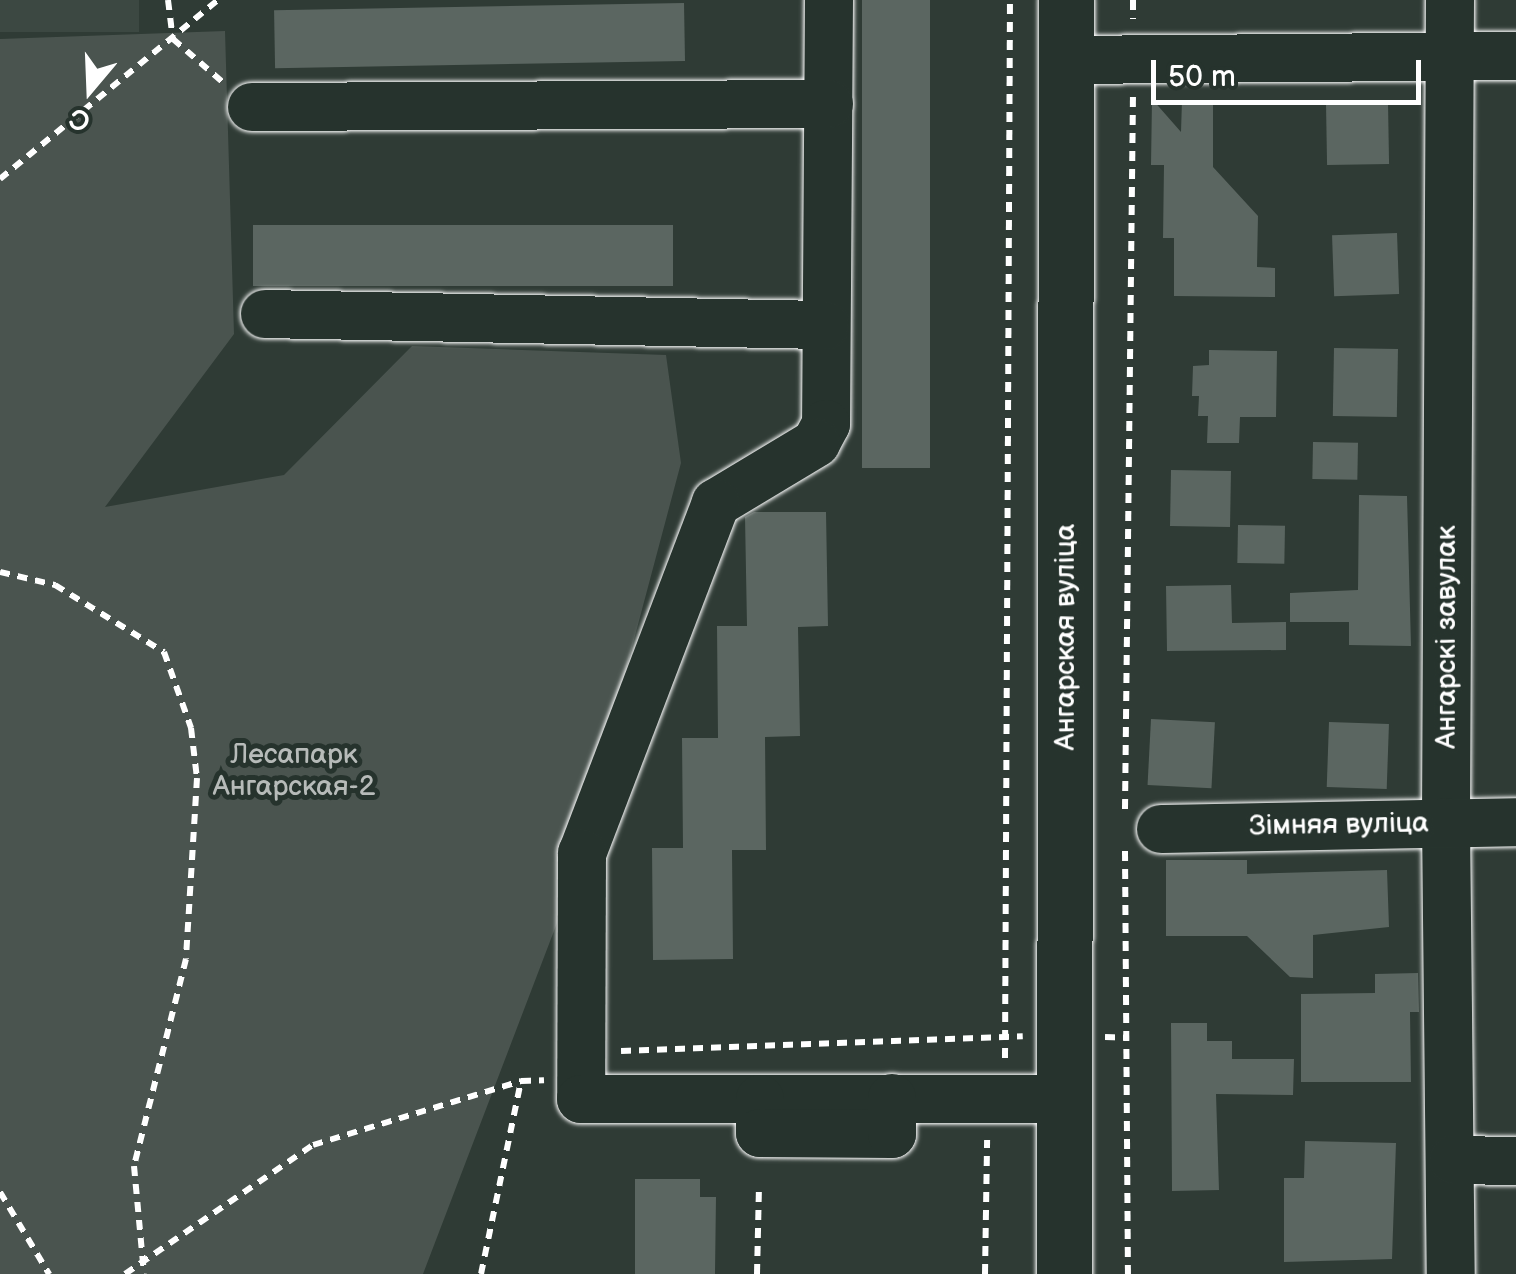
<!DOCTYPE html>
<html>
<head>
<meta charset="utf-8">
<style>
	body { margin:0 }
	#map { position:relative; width:1516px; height:1274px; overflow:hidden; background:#2f3b35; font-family:"Balsamiq Sans",sans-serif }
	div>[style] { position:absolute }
	.built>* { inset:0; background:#3c4842; transform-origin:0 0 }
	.green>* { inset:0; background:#4a544f }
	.building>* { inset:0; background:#5b6661; transform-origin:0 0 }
	.path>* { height:6px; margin-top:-3px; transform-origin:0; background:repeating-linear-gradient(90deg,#fff 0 10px,transparent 0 18px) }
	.roads { filter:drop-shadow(0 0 2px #fff) drop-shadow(0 0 2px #fff) }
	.minor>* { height:48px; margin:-24px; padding:0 24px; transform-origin:24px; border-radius:24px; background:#26332d }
	.major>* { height:55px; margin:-27.5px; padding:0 27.5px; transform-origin:27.5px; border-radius:27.5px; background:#26332d }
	span { translate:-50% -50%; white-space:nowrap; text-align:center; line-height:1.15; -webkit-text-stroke:10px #26332d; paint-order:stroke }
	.street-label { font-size:28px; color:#fff }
	.park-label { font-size:28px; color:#b7bbb9 }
	.north { position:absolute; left:40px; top:40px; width:100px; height:100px; -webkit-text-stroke:8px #26332d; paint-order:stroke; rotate:199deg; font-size:28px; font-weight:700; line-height:40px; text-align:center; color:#fff }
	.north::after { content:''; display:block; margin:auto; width:35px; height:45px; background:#fff; clip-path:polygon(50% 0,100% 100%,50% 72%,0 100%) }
	.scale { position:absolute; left:1151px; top:60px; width:270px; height:45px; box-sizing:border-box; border:5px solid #fff; border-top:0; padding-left:12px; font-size:30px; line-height:35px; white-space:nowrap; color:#fff; -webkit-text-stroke:8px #26332d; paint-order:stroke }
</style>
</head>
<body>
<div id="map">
	<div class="built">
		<i style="left:0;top:0;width:139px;height:32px"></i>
	</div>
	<div class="green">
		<i style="clip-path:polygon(225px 31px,234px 334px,105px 507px,284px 475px,412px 346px,666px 355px,681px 463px,562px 910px,423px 1274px,0 1274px,0 39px)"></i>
	</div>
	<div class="building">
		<i style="left:862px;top:0;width:68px;height:468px"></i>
		<i style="left:684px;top:3px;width:58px;height:410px;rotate:89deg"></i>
		<i style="clip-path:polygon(1152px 99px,1181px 132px,1182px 100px,1213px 102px,1213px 167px,1258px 216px,1257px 267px,1275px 268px,1275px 297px,1174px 296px,1174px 238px,1163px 238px,1164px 165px,1151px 165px)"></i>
		<i style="left:1388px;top:103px;width:61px;height:62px;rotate:89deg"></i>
		<i style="left:253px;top:225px;width:420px;height:61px"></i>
		<i style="left:1397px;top:233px;width:61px;height:65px;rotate:88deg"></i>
		<i style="left:1334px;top:348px;width:64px;height:68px;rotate:1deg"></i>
		<i style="clip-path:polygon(1209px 350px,1277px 351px,1276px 417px,1240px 417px,1239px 443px,1207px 443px,1208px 416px,1198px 416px,1199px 396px,1192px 396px,1193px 366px,1209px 365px)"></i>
		<i style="left:1313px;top:442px;width:45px;height:37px;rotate:1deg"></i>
		<i style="left:1171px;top:470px;width:60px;height:56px;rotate:1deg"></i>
		<i style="clip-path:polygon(1359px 495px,1407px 496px,1411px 646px,1349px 645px,1349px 622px,1290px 622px,1290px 593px,1358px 590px)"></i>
		<i style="clip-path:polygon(754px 512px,826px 512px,828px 626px,798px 627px,800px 736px,765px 737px,766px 850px,732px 850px,733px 959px,653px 960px,652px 848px,683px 848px,682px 738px,718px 738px,717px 626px,747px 626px,745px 517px)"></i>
		<i style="left:1238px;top:525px;width:47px;height:38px;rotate:1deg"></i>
		<i style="clip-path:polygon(1231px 585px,1232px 623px,1286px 622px,1286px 650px,1167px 651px,1166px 586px)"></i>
		<i style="left:1151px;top:719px;width:64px;height:66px;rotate:3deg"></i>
		<i style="left:1329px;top:722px;width:60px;height:65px;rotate:2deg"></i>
		<i style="clip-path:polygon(1166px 860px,1247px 860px,1247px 874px,1387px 870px,1389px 927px,1313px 935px,1313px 978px,1290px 977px,1247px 936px,1166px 936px)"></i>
		<i style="clip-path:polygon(1418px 973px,1419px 1012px,1410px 1012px,1411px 1082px,1301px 1082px,1301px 994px,1375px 993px,1375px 974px)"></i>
		<i style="clip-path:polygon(1171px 1023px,1207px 1023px,1207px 1041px,1232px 1041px,1232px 1059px,1294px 1059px,1293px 1095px,1216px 1094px,1219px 1190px,1172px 1191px)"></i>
		<i style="clip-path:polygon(1305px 1141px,1396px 1143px,1392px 1259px,1284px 1262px,1284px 1178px,1304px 1178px)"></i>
		<i style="clip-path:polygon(635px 1179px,700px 1179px,700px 1197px,716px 1197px,715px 1274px,635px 1274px)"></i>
	</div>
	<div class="path">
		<i style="left:168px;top:0;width:39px;rotate:83deg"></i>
		<i style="left:173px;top:39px;width:69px;rotate:40.9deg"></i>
		<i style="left:1133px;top:0;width:19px;rotate:90deg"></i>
		<i style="left:0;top:179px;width:282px;rotate:-39.4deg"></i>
		<i style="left:0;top:572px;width:57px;rotate:13.3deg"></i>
		<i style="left:55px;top:585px;width:128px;rotate:31.6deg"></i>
		<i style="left:164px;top:652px;width:81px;rotate:70.4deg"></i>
		<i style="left:191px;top:728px;width:50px;rotate:83.2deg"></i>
		<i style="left:197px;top:778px;width:181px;rotate:93.5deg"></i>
		<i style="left:186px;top:959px;width:213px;rotate:104.1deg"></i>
		<i style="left:134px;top:1166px;width:108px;rotate:84.7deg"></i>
		<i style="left:1125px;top:809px;width:713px;rotate:-89.36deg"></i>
		<i style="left:1125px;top:851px;width:423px;rotate:89.6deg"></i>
		<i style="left:1105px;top:1037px;width:23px;rotate:2deg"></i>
		<i style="left:621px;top:1051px;width:402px;rotate:-2.1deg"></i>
		<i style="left:1005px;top:1058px;width:1058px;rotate:-89.73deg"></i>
		<i style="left:0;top:1192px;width:96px;rotate:59.1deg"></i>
		<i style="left:125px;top:1274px;width:228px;rotate:-34.5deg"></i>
		<i style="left:313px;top:1145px;width:218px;rotate:-17.1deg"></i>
		<i style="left:521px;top:1081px;width:23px;rotate:-2deg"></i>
		<i style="left:481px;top:1274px;width:197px;rotate:-78.3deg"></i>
		<i style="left:757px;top:1274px;width:85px;rotate:-88.7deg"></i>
		<i style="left:985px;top:1274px;width:134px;rotate:-89.1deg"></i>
	</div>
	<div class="roads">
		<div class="minor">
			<i style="left:829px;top:0;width:424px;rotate:90.4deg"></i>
			<i style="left:826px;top:424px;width:21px;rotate:118deg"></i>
			<i style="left:816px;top:443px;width:117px;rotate:149deg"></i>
			<i style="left:716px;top:503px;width:375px;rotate:110.9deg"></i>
			<i style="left:582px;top:853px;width:246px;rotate:90.2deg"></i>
			<i style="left:581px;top:1099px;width:484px"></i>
			<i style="left:1450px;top:0;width:822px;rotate:90.28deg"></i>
			<i style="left:1446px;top:822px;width:452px;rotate:89.4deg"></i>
			<i style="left:1066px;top:60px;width:450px;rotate:-0.5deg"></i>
			<i style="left:252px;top:107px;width:577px;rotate:-0.3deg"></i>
			<i style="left:265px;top:314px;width:560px;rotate:1.13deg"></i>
			<i style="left:1161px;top:829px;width:355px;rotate:-1.1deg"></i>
			<i style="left:760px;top:1099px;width:34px;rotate:90deg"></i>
			<i style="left:760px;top:1133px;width:132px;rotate:0.4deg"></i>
			<i style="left:892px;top:1134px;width:36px;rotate:-90deg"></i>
			<i style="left:1453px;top:1160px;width:63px;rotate:0.9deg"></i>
		</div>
		<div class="major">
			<i style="left:1064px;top:1274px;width:1274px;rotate:-89.91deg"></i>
		</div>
	</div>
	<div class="street-label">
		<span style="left:1066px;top:637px;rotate:-90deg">Ангарская вуліца</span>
		<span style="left:1447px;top:637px;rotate:-90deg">Ангарскі завулак</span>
		<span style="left:1339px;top:825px;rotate:-1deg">Зімняя вуліца</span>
	</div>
	<div class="park-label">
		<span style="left:294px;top:771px">Лесапарк<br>Ангарская-2</span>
	</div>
	<div class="north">С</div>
	<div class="scale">50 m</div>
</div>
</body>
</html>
